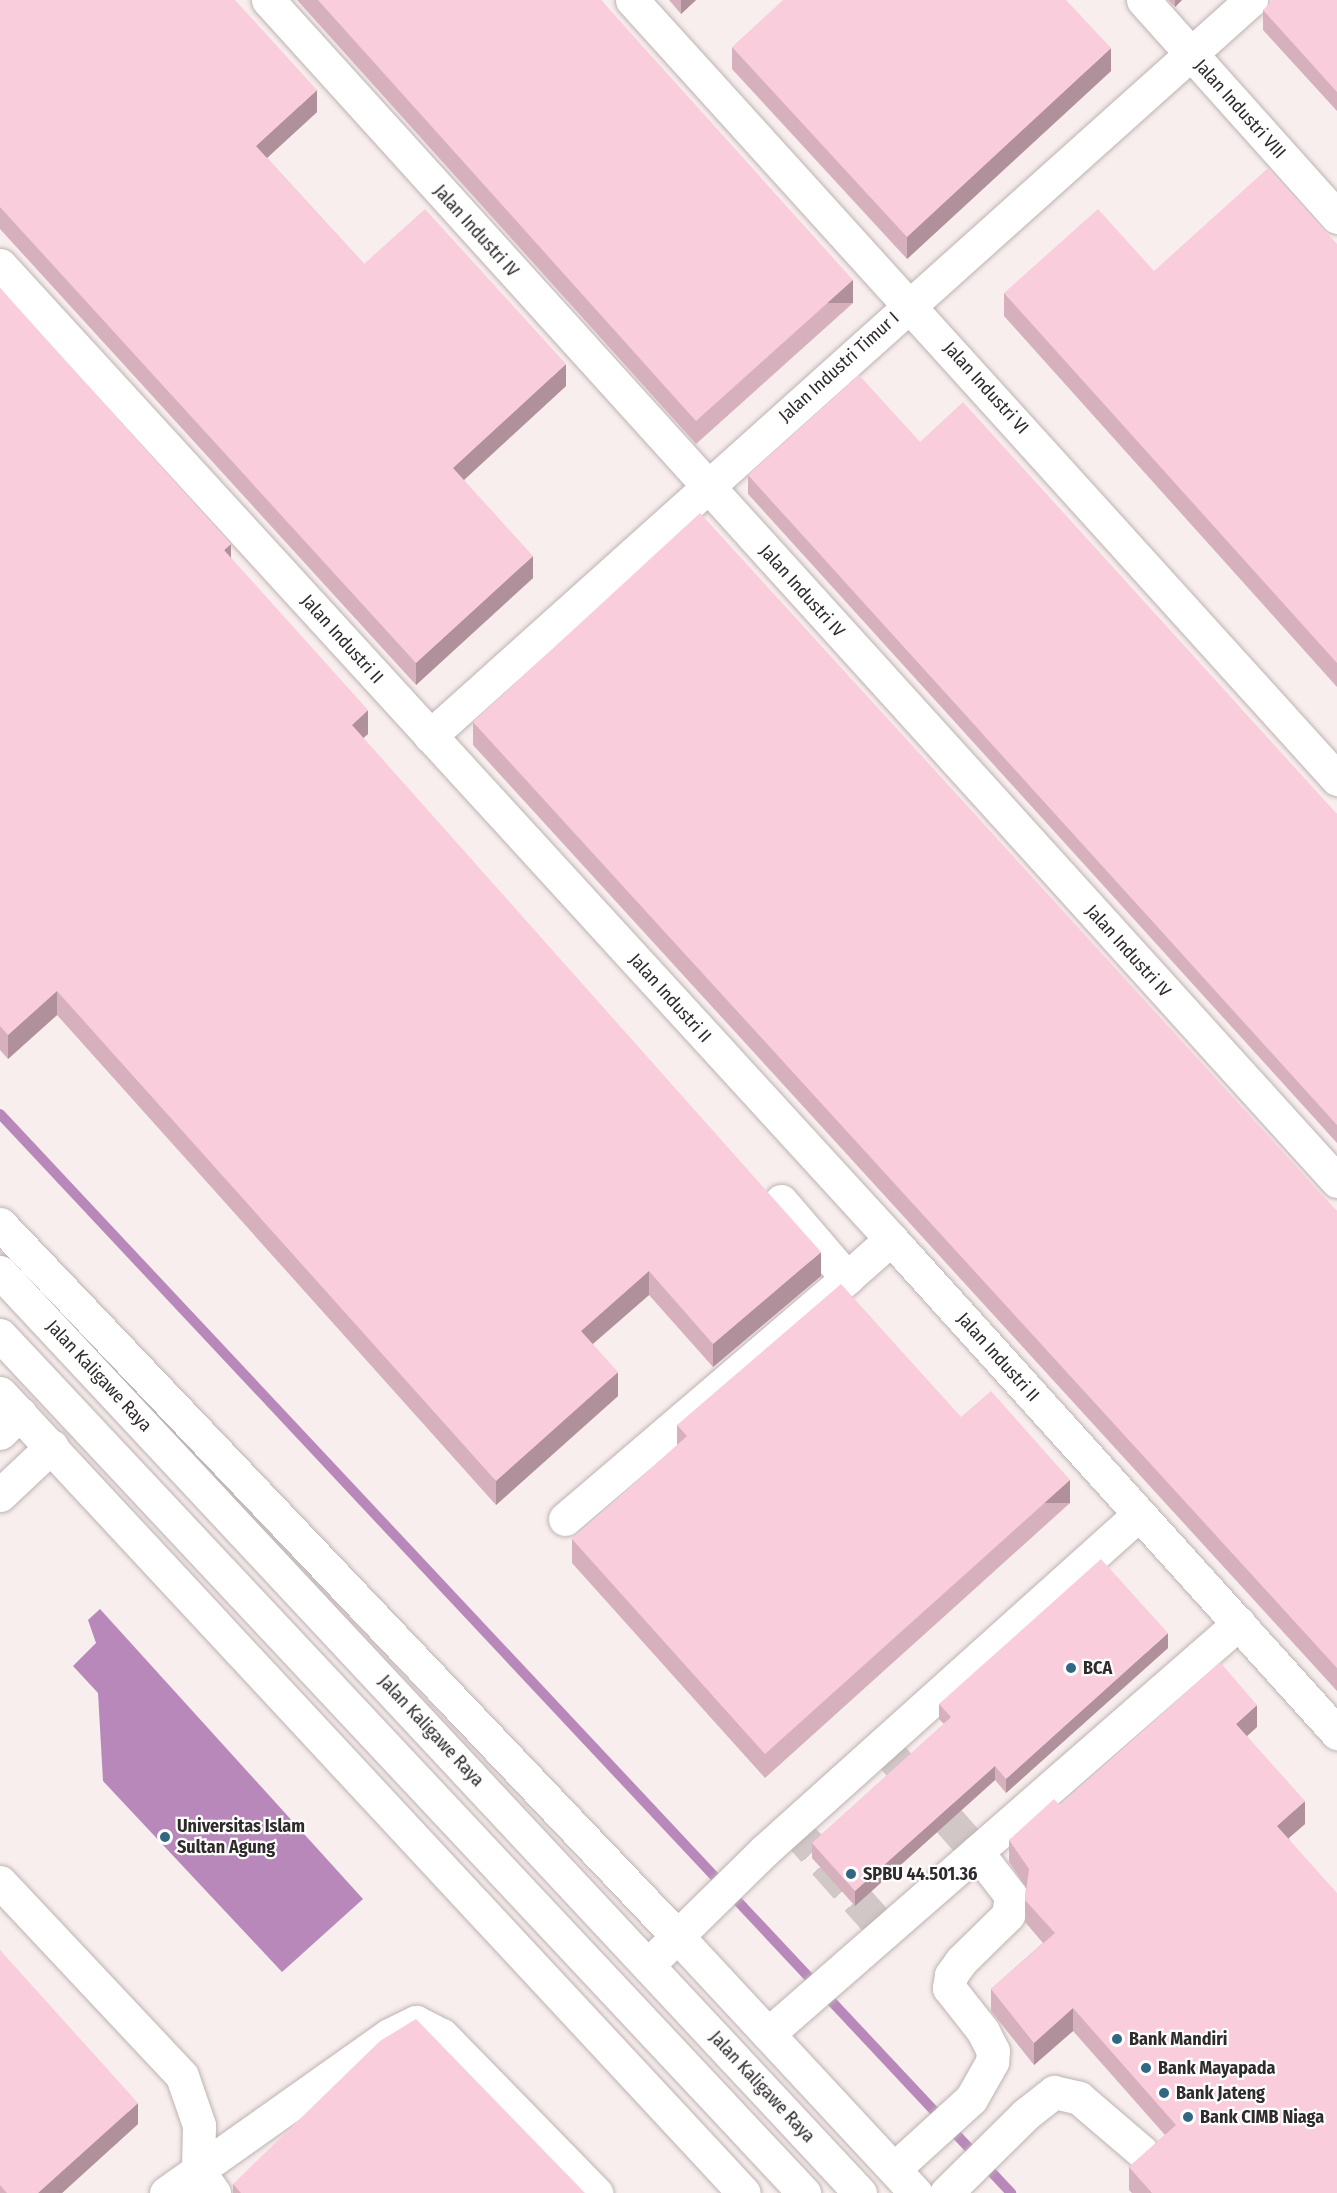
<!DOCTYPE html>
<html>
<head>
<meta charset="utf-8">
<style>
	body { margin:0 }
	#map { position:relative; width:1337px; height:2193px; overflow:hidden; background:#f8eeed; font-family:"Fira Sans Condensed",sans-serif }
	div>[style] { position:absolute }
	.water>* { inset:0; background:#b988bb }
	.stream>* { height:10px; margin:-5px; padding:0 5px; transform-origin:5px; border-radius:5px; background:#b988bb }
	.minor-tunnel>* { height:33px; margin-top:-16.5px; transform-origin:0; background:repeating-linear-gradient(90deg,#d0c7c6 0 33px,transparent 0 49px) }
	.roads { filter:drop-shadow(0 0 2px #bdb3b2) drop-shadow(0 0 2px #bdb3b2) }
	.minor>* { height:33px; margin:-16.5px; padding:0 16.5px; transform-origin:16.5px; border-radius:16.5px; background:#fff }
	.highway>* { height:33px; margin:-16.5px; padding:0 16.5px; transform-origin:16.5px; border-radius:16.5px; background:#fff }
	.wall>* { inset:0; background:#d7b0be }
	.shaded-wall>* { inset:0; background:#af909b; transform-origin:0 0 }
	.building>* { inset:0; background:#facddd }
	.dots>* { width:16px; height:16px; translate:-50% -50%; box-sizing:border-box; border:3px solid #fefefe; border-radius:50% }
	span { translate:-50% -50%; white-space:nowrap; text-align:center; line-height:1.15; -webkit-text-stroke:4.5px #fefefe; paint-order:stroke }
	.street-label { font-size:18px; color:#2f2b2b }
	.poi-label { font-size:18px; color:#2f2b2b; font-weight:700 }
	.left { translate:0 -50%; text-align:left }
</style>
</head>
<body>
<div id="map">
	<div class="water">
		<i style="clip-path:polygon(100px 1609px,363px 1899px,282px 1972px,103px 1781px,98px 1693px,73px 1666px,96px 1643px,88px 1620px)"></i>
	</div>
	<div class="stream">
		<i style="left:0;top:1114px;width:1479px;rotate:46.86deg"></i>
	</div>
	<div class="minor-tunnel">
		<i style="left:882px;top:1745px;width:143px;rotate:48.4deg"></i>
		<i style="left:792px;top:1826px;width:143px;rotate:48.4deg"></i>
	</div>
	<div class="roads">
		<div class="minor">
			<i style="left:268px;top:0;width:1593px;rotate:47.85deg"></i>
			<i style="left:632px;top:0;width:1051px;rotate:47.85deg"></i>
			<i style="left:1143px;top:0;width:291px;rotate:48.2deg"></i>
			<i style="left:0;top:265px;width:1320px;rotate:47.55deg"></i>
			<i style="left:891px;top:1239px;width:666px;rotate:47.92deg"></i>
			<i style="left:430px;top:736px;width:1103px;rotate:-41.88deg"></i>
			<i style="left:781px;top:1201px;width:101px;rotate:49.4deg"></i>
			<i style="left:847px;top:1278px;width:59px;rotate:-41.6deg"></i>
			<i style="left:0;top:1433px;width:28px;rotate:-44deg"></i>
			<i style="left:0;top:1495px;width:71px;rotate:-43.3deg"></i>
			<i style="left:565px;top:1519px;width:371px;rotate:-40.5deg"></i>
			<i style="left:0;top:1882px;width:266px;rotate:46.8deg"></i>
			<i style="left:182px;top:2076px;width:52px;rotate:70.9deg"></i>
			<i style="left:199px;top:2125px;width:45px;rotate:91.3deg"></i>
			<i style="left:198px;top:2170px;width:28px;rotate:55deg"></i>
			<i style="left:648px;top:1965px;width:163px;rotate:-44.5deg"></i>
			<i style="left:764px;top:1851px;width:504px;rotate:-41.94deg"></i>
			<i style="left:768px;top:2034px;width:625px;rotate:-41.11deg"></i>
			<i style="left:894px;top:2169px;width:104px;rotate:-42.3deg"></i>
			<i style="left:971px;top:2099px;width:43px;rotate:-60.4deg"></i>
			<i style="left:992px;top:2062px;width:11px;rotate:-85deg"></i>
			<i style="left:993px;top:2051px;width:22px;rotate:-117deg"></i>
			<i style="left:983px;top:2031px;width:55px;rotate:-128.3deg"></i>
			<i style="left:949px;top:1988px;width:13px;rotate:-81deg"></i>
			<i style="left:951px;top:1975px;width:17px;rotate:-54deg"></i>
			<i style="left:961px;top:1961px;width:66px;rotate:-44.4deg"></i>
			<i style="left:1008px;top:1915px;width:19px;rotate:-81deg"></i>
			<i style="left:1011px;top:1896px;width:56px;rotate:-127.7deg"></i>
			<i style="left:166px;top:2193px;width:273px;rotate:-35.3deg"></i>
			<i style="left:389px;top:2035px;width:30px;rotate:-26deg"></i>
			<i style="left:416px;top:2022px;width:29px;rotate:27deg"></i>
			<i style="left:442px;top:2035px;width:221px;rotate:45.7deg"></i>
			<i style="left:946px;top:2193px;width:112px;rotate:-44.6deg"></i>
			<i style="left:1026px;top:2114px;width:36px;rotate:-38deg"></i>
			<i style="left:1054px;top:2092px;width:26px;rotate:13deg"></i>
			<i style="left:1079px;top:2098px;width:82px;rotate:40.5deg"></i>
		</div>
		<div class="highway">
			<i style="left:0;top:1224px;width:982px;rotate:46.44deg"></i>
			<i style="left:677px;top:1936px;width:351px;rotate:47.1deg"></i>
			<i style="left:0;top:1272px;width:1260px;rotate:46.96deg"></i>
			<i style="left:0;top:1335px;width:1176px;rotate:46.86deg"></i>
			<i style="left:0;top:1393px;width:1092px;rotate:47.08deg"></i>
		</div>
	</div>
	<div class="wall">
		<i style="clip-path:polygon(0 0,317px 112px,267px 158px,364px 264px,566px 386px,464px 480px,533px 578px,416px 685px,0 229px)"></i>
		<i style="clip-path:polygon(297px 0,601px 0,853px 303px,696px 444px)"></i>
		<i style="clip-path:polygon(669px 0,696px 0,681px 14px)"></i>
		<i style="clip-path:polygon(1168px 0,1182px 0,1175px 7px)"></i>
		<i style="clip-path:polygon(1337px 0,1337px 111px,1263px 30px,1263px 10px)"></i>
		<i style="clip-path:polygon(732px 47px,1111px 71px,907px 259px,732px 69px)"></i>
		<i style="clip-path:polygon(1337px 244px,1337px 687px,1004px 316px,1004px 293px)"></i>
		<i style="clip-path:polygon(0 288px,231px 558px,368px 734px,363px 738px,821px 1276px,713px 1367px,649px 1295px,593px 1344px,618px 1396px,496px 1505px,57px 1015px,8px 1059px,0 1050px)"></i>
		<i style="clip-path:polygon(748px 475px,1337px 814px,1337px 1143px,748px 494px)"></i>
		<i style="clip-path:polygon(473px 722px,1337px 1211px,1337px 1691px,473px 745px)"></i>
		<i style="clip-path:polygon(961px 1417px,1070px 1503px,765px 1778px,572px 1563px,572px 1539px,677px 1446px,677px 1425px)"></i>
		<i style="clip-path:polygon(1168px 1648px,1006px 1793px,995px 1780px,855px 1906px,812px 1858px,812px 1843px,944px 1724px,939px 1719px,939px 1704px)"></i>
		<i style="clip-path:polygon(1257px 1727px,1247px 1736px,1305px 1824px,1289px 1838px,1337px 2193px,1132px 2193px,1129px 2190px,1129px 2167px,1165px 2135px,1073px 2031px,1034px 2065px,991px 2011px,991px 1989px,1043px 1943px,1025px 1922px,1025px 1900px,1026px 1887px,1009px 1862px,1009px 1840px)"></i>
		<i style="clip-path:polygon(0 1950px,138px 2124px,62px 2193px,0 2193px)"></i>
		<i style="clip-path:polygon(233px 2184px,585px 2193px,233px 2193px)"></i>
	</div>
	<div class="shaded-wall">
		<i style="clip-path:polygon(681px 0,696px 0,681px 14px)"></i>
		<i style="clip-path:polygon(1175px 0,1182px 0,1175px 7px)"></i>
		<i style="clip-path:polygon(1111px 48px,1111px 71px,907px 259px,907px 237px)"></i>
		<i style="clip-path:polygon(317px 90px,317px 112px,256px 168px,256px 146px)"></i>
		<i style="left:853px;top:280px;width:23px;height:211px;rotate:90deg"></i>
		<i style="clip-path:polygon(566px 364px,566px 386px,453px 490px,453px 468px)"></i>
		<i style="clip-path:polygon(231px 544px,231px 567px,224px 550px)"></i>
		<i style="clip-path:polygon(533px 556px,533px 578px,416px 685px,416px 663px)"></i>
		<i style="clip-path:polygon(368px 710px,368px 734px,352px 748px,352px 725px)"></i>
		<i style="clip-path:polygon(57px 991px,57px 1015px,8px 1059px,8px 1035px)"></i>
		<i style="clip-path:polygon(821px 1252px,821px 1276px,713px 1367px,713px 1344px)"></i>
		<i style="clip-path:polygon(649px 1271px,649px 1295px,581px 1354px,581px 1331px)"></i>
		<i style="clip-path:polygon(618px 1372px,618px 1396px,496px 1505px,496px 1481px)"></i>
		<i style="left:1070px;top:1480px;width:23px;height:410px;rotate:90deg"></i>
		<i style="clip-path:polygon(1168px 1633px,1168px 1648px,1006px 1793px,1006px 1779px)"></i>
		<i style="clip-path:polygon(1257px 1705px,1257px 1727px,1236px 1746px,1236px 1724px)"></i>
		<i style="clip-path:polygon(995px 1766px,995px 1780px,855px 1906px,855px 1891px)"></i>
		<i style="clip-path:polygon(1305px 1801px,1305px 1824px,1277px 1848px,1277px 1826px)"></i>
		<i style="clip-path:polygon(1073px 2008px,1073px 2031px,1034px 2065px,1034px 2043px)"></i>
		<i style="clip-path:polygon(138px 2103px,138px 2124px,62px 2193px,38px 2193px)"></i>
	</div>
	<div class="building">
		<i style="clip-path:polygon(0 0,235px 0,317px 90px,256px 146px,364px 264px,425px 209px,566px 364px,453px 468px,533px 556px,416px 663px,0 207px)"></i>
		<i style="clip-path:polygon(318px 0,601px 0,853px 280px,696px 421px)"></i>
		<i style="clip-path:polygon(783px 0,1066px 0,1111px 48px,907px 237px,732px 47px)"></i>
		<i style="clip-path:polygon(1273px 0,1337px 0,1337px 92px,1263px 10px)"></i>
		<i style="clip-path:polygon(1268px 168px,1337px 244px,1337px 663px,1004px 293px,1098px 209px,1154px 271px)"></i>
		<i style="clip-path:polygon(0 288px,231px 544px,224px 550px,368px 710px,352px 725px,821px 1252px,713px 1344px,649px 1271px,581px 1331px,618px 1372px,496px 1481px,57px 991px,8px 1035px,0 1026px)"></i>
		<i style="clip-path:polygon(859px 375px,920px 442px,963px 402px,1337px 814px,1337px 1125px,748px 475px)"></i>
		<i style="clip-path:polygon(700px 513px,1337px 1211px,1337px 1668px,473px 722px)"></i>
		<i style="clip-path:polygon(841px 1284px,961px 1417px,991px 1391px,1070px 1480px,765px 1754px,572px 1539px,687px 1436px,677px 1425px)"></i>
		<i style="clip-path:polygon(1101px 1559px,1168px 1633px,1006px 1779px,995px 1766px,855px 1891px,812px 1843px,951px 1717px,939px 1704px)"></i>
		<i style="clip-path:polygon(1220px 1662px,1257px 1705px,1236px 1724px,1305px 1801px,1277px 1826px,1337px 1893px,1337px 2193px,1152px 2193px,1129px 2167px,1176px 2125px,1073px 2008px,1034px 2043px,991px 1989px,1055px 1933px,1025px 1900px,1029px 1869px,1009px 1840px,1054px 1799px,1060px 1805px)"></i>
		<i style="clip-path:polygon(0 1950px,138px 2103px,38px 2193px,7px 2193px,0 2185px)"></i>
		<i style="clip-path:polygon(416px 2019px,585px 2193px,241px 2193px,233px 2184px,380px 2041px)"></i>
	</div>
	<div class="dots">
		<i style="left:1071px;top:1668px;background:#326682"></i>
		<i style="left:165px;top:1837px;background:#326682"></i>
		<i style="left:851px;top:1874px;background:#326682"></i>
		<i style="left:1117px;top:2039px;background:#326682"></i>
		<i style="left:1146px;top:2068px;background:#326682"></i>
		<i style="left:1164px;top:2093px;background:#326682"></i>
		<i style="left:1188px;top:2117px;background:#326682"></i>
	</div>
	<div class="street-label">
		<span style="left:1240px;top:109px;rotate:48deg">Jalan Industri VIII</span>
		<span style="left:476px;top:231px;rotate:48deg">Jalan Industri IV</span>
		<span style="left:839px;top:367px;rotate:-42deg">Jalan Industri Timur I</span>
		<span style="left:986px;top:388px;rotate:48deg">Jalan Industri VI</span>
		<span style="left:802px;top:591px;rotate:48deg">Jalan Industri IV</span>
		<span style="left:342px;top:639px;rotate:48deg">Jalan Industri II</span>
		<span style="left:1128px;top:951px;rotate:48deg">Jalan Industri IV</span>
		<span style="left:670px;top:998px;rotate:48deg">Jalan Industri II</span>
		<span style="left:998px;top:1357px;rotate:48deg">Jalan Industri II</span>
		<span style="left:99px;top:1376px;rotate:47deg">Jalan Kaligawe Raya</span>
		<span style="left:431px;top:1731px;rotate:47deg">Jalan Kaligawe Raya</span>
		<span style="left:762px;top:2087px;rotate:47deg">Jalan Kaligawe Raya</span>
	</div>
	<div class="poi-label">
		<span class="left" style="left:1083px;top:1668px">BCA</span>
		<span class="left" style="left:177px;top:1837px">Universitas Islam<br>Sultan Agung</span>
		<span class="left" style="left:863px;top:1874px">SPBU 44.501.36</span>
		<span class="left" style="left:1129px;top:2039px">Bank Mandiri</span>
		<span class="left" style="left:1158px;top:2068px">Bank Mayapada</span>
		<span class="left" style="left:1176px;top:2093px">Bank Jateng</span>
		<span class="left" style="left:1200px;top:2117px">Bank CIMB Niaga</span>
	</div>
</div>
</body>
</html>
